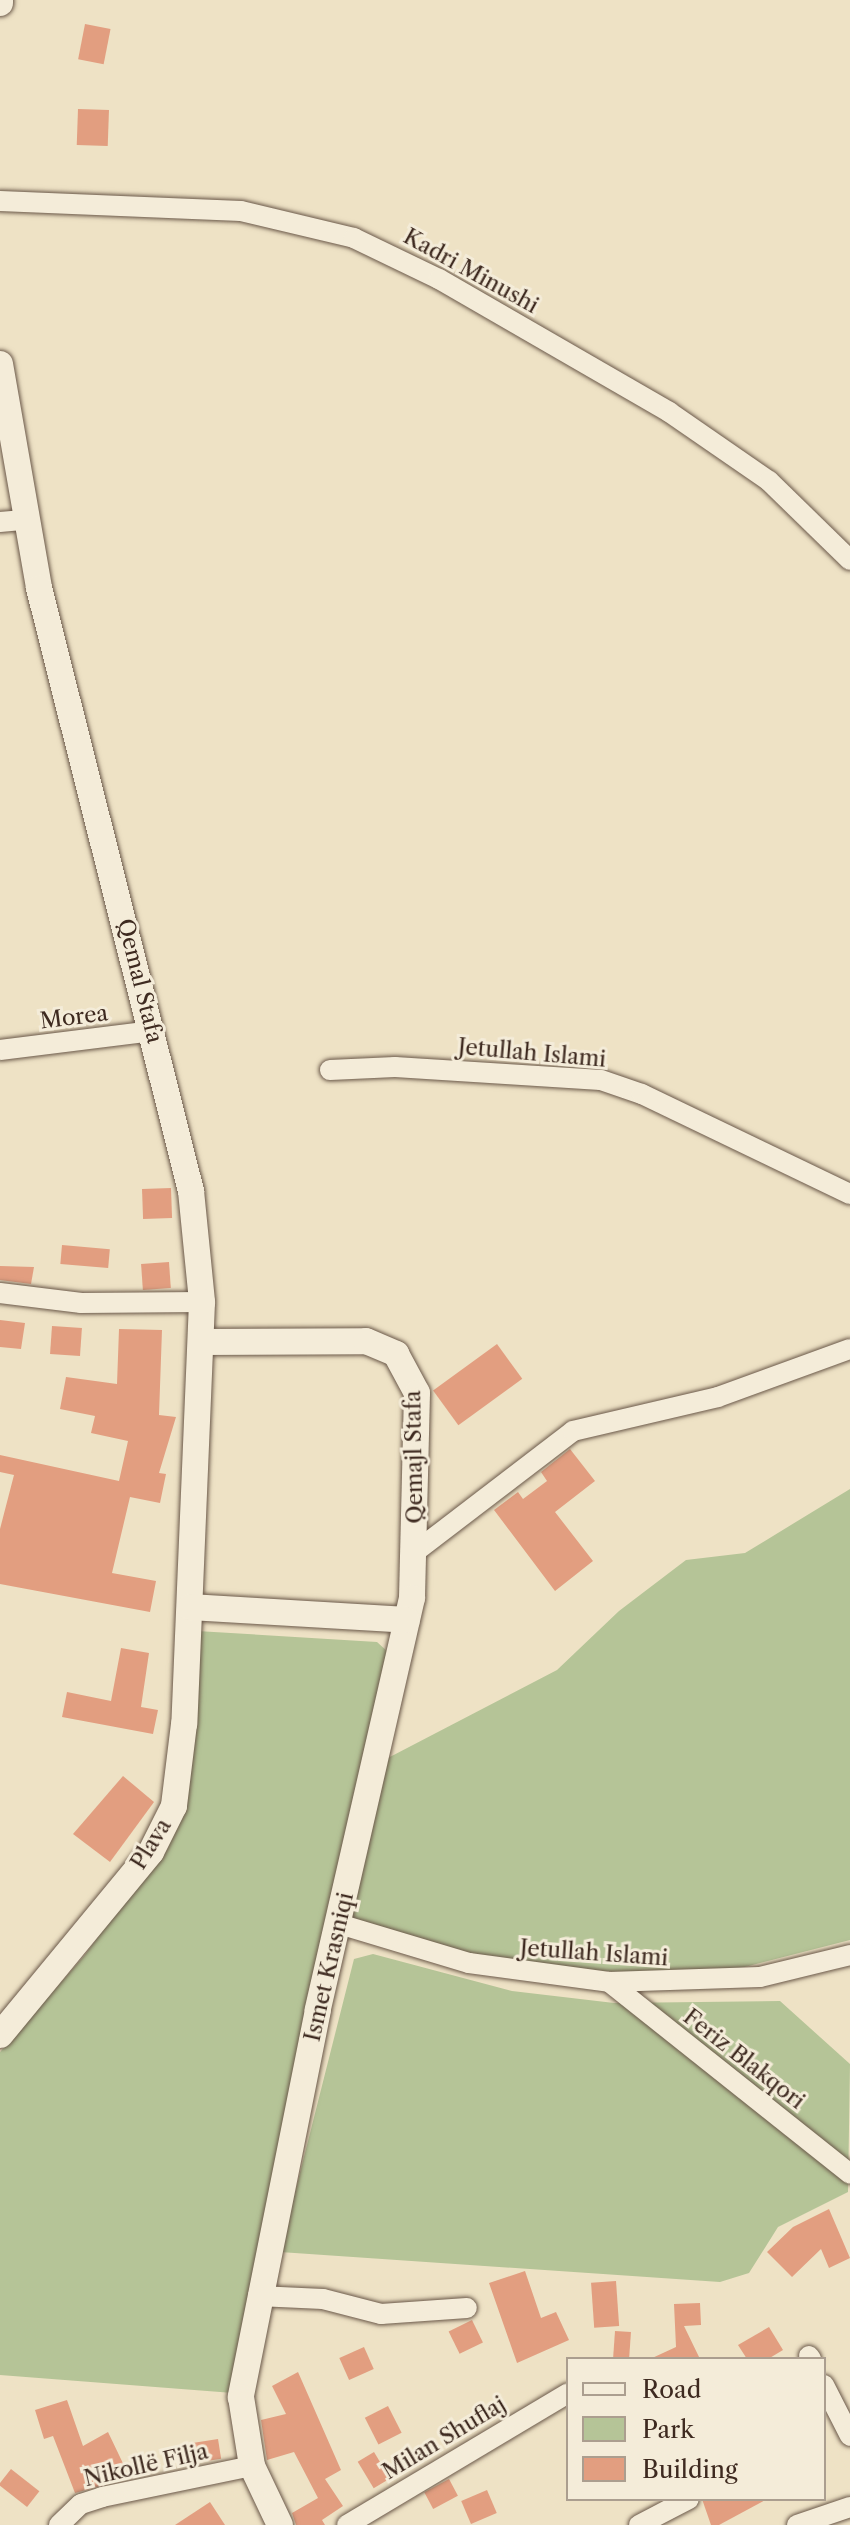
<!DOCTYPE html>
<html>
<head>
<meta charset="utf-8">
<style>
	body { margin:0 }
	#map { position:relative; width:850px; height:2525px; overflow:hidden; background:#eee2c5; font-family:"Libre Caslon Text",serif }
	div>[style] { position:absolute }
	.green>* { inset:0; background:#b5c497 }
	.building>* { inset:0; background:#e29e80; transform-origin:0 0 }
	.roads { filter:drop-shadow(0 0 2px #6a5849) drop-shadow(0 0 2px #6a5849) }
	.minor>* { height:20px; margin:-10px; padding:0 10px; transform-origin:10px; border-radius:10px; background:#f4ecd9 }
	.tertiary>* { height:26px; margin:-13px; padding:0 13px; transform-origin:13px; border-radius:13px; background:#f4ecd9 }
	span { translate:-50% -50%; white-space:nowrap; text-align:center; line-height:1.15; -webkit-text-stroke:6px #f4ecd9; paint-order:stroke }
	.street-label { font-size:22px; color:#3e2a20 }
	.legend { position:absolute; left:566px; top:2357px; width:260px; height:144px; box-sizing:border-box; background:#f4ecd9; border:2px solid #ab9e8f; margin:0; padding:10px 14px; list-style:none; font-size:24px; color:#3e2a20 }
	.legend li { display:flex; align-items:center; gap:16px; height:40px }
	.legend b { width:40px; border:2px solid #ab9e8f }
</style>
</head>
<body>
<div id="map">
	<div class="green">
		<i style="clip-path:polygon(850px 1489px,850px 1940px,729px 1971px,620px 1973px,478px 1956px,352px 1918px,386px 1759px,557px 1670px,619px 1611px,686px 1560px,745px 1553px)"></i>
		<i style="clip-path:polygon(197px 1631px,377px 1642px,388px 1652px,233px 2393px,0 2375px,0 2052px,84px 1956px,164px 1847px)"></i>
		<i style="clip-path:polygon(373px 1954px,512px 1991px,614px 2003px,780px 2001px,850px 2064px,848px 2192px,778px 2227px,749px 2273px,720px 2282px,280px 2252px,354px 1959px)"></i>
	</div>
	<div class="building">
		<i style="left:85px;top:24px;width:26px;height:36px;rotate:11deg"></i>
		<i style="left:78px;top:109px;width:31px;height:36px;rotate:2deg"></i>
		<i style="left:171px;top:1188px;width:30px;height:29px;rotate:88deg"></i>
		<i style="left:62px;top:1245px;width:48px;height:19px;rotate:5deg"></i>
		<i style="left:169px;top:1262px;width:26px;height:28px;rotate:86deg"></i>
		<i style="clip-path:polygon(0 1266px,34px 1267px,31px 1284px,0 1280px)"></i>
		<i style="clip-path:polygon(0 1320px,25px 1323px,21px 1349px,0 1347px)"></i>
		<i style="left:52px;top:1326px;width:30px;height:28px;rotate:4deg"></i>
		<i style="clip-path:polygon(119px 1329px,162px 1330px,159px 1415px,176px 1417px,159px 1473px,166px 1474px,160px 1503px,130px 1497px,112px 1573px,156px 1581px,150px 1612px,0 1584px,0 1529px,14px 1475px,0 1472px,0 1455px,119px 1481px,128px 1441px,91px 1433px,95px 1416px,60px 1409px,66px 1377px,117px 1384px)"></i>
		<i style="left:497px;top:1344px;width:43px;height:79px;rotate:54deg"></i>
		<i style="clip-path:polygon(570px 1449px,595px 1481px,555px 1512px,593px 1561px,555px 1591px,494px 1510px,518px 1492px,523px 1499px,547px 1481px,541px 1472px)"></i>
		<i style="clip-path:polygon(121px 1648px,149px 1653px,141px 1707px,158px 1710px,153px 1734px,62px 1717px,67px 1692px,111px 1701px)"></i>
		<i style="clip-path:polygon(123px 1776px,154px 1802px,110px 1862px,73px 1834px)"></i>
		<i style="clip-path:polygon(829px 2209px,850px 2258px,829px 2268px,821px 2249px,792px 2277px,767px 2252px,793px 2227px)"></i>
		<i style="clip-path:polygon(525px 2271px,541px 2318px,556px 2312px,569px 2340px,517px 2363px,489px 2283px)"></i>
		<i style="left:616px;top:2281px;width:45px;height:25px;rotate:86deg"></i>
		<i style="clip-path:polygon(700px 2303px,701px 2325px,684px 2326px,700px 2359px,650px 2359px,676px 2347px,674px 2304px)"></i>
		<i style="left:472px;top:2320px;width:25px;height:26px;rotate:64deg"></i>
		<i style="clip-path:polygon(769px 2327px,783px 2350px,768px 2359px,747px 2359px,738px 2345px)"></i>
		<i style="left:615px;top:2331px;width:16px;height:28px;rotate:4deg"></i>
		<i style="left:364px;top:2347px;width:24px;height:27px;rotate:66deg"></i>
		<i style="clip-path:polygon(298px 2372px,341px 2470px,325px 2479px,343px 2506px,322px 2520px,325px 2525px,296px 2525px,292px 2513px,318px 2498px,294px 2452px,267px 2460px,261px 2420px,286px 2414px,272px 2386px)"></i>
		<i style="clip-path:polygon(67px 2400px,83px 2446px,108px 2432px,130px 2478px,75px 2493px,53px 2436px,44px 2439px,35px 2410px)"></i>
		<i style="left:388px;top:2406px;width:30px;height:26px;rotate:63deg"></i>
		<i style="left:218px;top:2439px;width:20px;height:37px;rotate:81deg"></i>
		<i style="left:374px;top:2452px;width:31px;height:19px;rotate:59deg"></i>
		<i style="left:11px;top:2469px;width:36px;height:20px;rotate:38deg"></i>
		<i style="left:449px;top:2479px;width:19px;height:28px;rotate:62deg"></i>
		<i style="left:487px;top:2490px;width:25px;height:28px;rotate:67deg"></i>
		<i style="clip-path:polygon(702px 2499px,767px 2499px,719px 2525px,711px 2525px)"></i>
		<i style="clip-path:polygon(210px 2502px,225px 2525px,175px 2525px)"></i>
	</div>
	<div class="roads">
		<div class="minor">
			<i style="left:0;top:201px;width:241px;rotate:2.4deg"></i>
			<i style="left:241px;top:211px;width:116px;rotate:13.4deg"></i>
			<i style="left:354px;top:238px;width:94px;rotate:25.8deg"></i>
			<i style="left:439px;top:279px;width:266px;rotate:30deg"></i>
			<i style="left:669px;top:412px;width:121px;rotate:34.6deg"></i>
			<i style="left:769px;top:481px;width:113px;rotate:44.3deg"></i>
			<i style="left:0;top:522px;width:24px;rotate:-5deg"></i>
			<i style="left:0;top:1050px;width:154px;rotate:-7.1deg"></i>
			<i style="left:330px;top:1070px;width:65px;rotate:-2.6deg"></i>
			<i style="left:395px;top:1067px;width:206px;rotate:3.6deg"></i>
			<i style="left:601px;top:1080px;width:43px;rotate:18.9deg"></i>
			<i style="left:642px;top:1094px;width:231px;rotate:25.7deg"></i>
			<i style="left:0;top:1293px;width:82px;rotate:7deg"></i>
			<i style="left:81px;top:1303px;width:121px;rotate:-0.5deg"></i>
			<i style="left:415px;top:1552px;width:199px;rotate:-37.4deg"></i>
			<i style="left:573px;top:1431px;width:149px;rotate:-13.2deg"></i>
			<i style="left:718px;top:1397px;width:140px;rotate:-20deg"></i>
			<i style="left:339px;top:1924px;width:136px;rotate:16.7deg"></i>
			<i style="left:469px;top:1963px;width:141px;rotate:7.7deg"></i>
			<i style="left:609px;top:1982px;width:151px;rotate:-1.9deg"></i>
			<i style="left:760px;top:1977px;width:93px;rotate:-13.7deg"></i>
			<i style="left:609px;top:1982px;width:308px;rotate:38.5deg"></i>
			<i style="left:258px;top:2296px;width:65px;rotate:2.6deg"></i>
			<i style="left:323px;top:2299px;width:60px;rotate:14.5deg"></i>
			<i style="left:381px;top:2314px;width:86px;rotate:-4deg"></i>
			<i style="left:809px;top:2356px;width:4px;rotate:56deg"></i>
			<i style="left:824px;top:2385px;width:57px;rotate:63deg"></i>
			<i style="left:59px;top:2525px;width:30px;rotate:-44deg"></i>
			<i style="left:81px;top:2504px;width:22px;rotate:-18deg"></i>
			<i style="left:102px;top:2497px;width:153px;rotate:-11.7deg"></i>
			<i style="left:347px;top:2525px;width:257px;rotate:-30.8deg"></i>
			<i style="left:639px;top:2525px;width:56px;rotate:-27.5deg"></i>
			<i style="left:797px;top:2525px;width:56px;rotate:-18.8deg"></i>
		</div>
		<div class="tertiary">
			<i style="left:0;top:3px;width:3px;rotate:-90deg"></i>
			<i style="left:0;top:364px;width:227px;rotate:80.1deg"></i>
			<i style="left:39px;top:588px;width:622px;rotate:75.85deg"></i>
			<i style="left:191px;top:1191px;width:112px;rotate:84.3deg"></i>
			<i style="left:202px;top:1302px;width:422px;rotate:92.4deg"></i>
			<i style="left:184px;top:1724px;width:83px;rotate:97deg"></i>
			<i style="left:174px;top:1806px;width:51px;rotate:116.6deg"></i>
			<i style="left:151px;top:1852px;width:237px;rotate:129.5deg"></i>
			<i style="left:201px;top:1342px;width:165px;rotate:-0.3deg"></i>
			<i style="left:366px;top:1341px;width:33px;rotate:23deg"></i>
			<i style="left:396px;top:1354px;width:44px;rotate:61.7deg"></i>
			<i style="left:417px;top:1393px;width:205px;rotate:91.4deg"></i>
			<i style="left:412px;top:1598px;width:423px;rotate:102.9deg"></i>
			<i style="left:318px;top:2010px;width:395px;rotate:101.3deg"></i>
			<i style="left:241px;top:2397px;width:70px;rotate:80.9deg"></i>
			<i style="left:252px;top:2466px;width:65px;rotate:64.6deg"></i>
			<i style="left:190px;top:1607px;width:217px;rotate:3.4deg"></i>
		</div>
	</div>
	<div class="street-label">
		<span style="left:471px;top:271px;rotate:29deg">Kadri Minushi</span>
		<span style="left:140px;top:981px;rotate:76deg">Qemal Stafa</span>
		<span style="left:74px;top:1017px;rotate:-7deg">Morea</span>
		<span style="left:532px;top:1053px;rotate:5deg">Jetullah Islami</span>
		<span style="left:414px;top:1457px;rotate:-91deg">Qemajl Stafa</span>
		<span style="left:151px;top:1844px;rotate:-58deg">Plava</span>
		<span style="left:594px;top:1953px;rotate:4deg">Jetullah Islami</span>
		<span style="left:329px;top:1967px;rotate:-77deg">Ismet Krasniqi</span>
		<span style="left:744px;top:2059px;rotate:38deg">Feriz Blakqori</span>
		<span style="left:444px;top:2438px;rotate:-31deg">Milan Shuflaj</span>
		<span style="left:146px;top:2465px;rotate:-13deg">Nikollë Filja</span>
	</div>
	<ul class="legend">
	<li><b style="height:10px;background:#f4ecd9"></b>Road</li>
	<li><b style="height:22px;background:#b5c497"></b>Park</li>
	<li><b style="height:22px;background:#e29e80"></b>Building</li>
	</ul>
</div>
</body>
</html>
